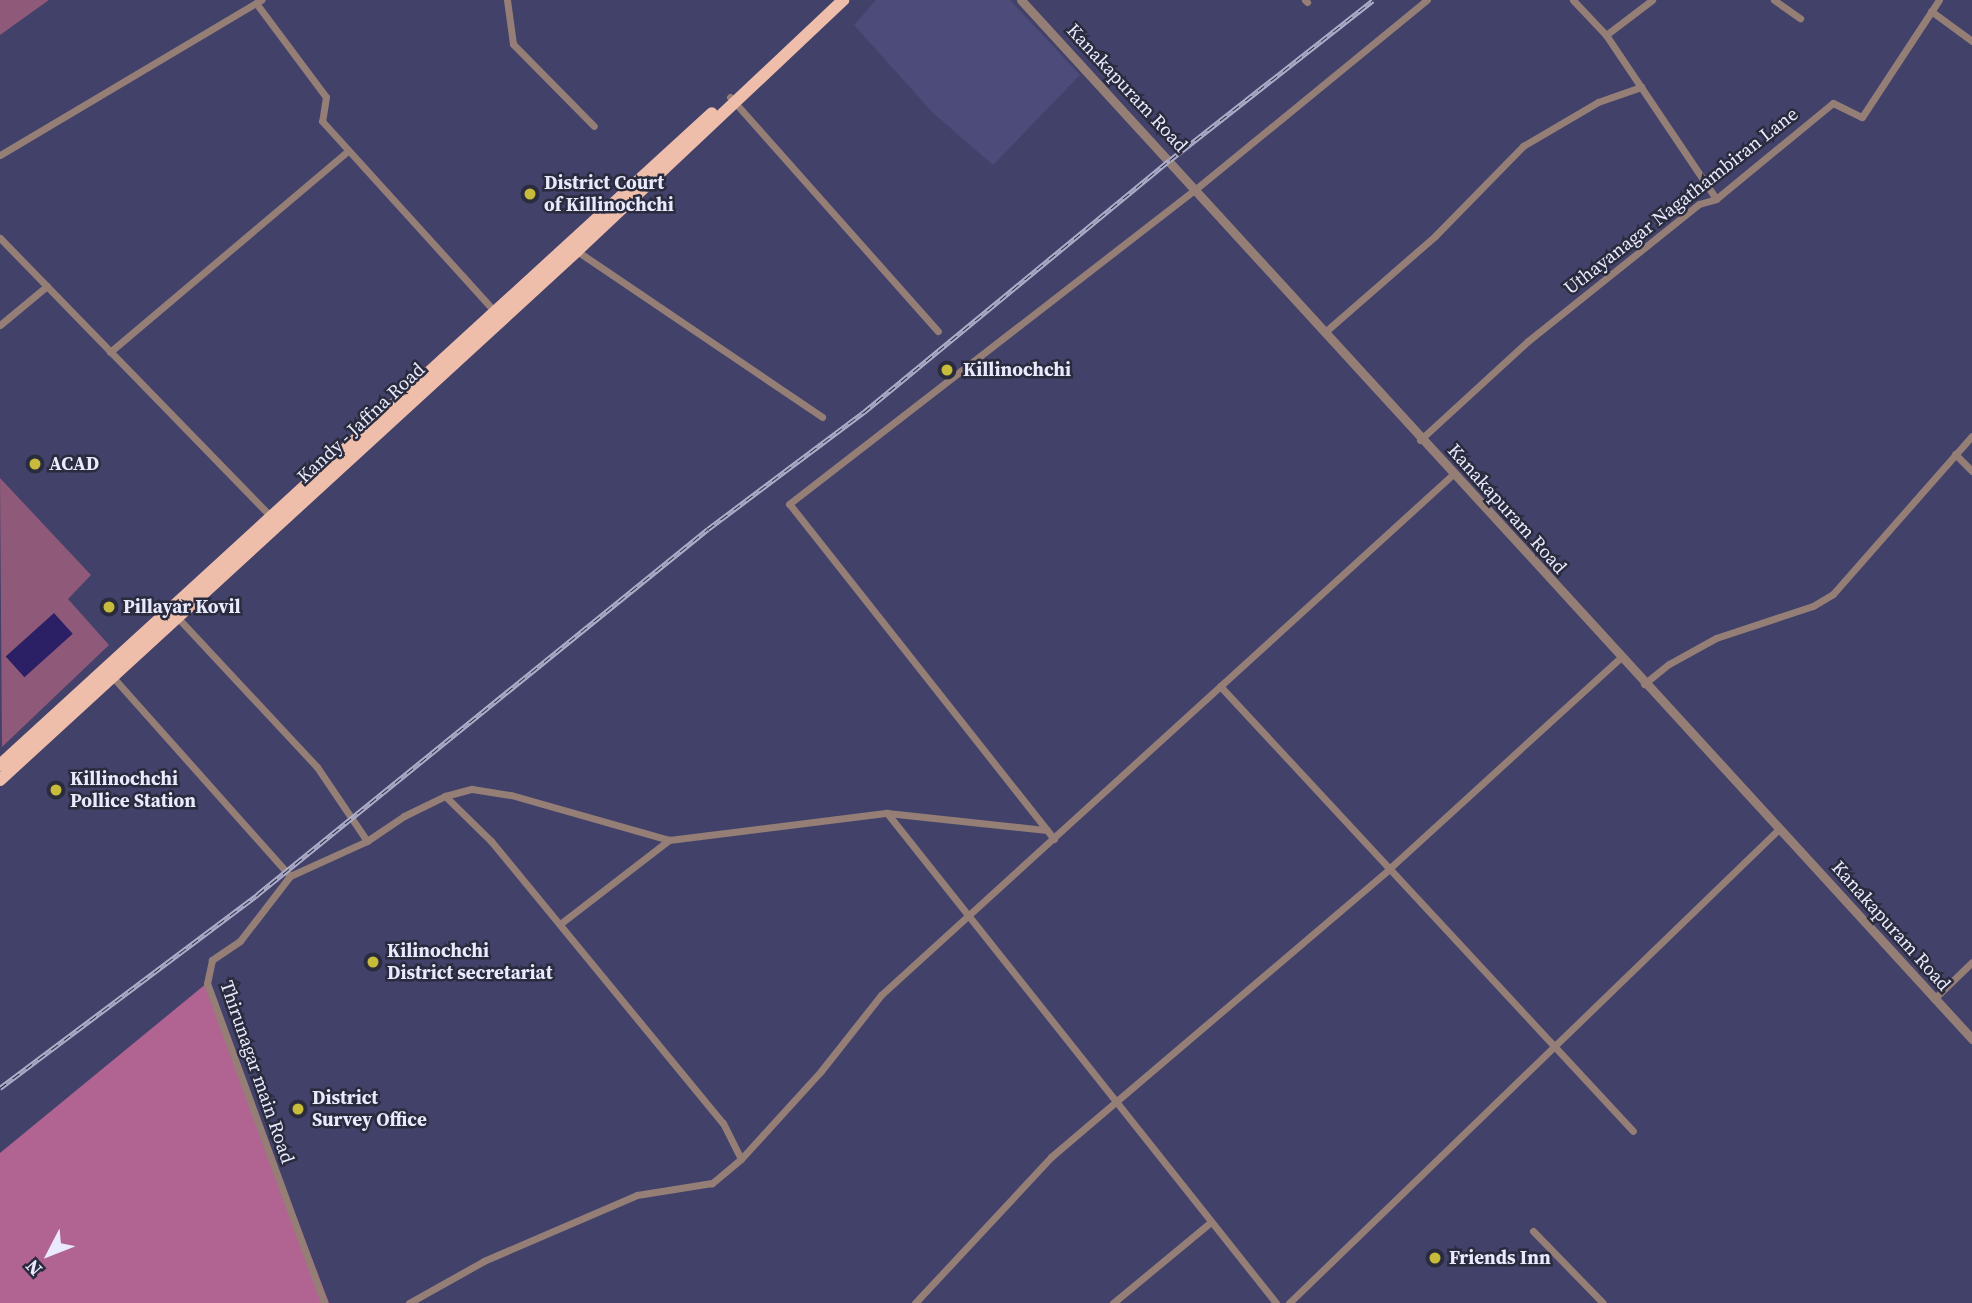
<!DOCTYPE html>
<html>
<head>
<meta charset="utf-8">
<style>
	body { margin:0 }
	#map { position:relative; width:1972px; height:1303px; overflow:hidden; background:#42416a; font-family:"Source Serif 4",serif }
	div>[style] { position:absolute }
	.built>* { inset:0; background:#4c4b7a }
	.green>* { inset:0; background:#8f5979 }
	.forest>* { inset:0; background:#b16492 }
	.water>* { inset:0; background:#2b2065; transform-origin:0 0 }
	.minor>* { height:7px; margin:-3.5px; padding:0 3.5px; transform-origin:3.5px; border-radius:3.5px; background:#947e75 }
	.tertiary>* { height:9px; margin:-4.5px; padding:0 4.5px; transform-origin:4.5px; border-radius:4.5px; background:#947e75 }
	.trunk>* { height:12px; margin:-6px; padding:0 6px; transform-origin:6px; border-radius:6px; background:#eebeaa }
	.rail>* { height:5px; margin-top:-2.5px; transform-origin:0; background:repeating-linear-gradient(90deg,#2a2b3d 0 8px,#adadc9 0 16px); box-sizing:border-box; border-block:2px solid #adadc9 }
	.dots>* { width:19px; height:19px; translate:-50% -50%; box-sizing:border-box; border:4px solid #2a2b3d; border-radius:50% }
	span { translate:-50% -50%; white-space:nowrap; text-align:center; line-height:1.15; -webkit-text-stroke:5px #2a2b3d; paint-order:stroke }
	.street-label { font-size:19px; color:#e9eafe }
	.poi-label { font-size:19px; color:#e9eafe; font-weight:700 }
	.left { translate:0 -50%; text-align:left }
	.north { position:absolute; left:14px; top:1219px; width:70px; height:70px; -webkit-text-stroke:5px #2a2b3d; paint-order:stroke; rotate:228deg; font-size:19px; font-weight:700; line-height:28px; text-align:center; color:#e9eafe }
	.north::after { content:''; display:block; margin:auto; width:24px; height:32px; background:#e9eafe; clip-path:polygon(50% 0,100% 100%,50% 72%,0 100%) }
</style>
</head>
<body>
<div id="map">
	<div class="built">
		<i style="clip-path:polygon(876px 0,1010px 0,1080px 75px,993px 165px,933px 113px,854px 25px)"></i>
	</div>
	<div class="green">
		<i style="clip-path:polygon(0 0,49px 0,0 35px)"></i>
		<i style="clip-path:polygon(0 478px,91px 575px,68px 599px,109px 645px,2px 747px)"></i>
	</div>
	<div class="forest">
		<i style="clip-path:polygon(207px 983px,329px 1303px,0 1303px,0 1153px)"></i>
	</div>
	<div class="water">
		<i style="left:54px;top:613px;width:28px;height:65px;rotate:48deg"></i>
	</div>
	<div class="minor">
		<i style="left:507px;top:0;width:44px;rotate:82.2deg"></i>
		<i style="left:513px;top:44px;width:115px;rotate:45.4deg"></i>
		<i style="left:1305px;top:0;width:3px;rotate:45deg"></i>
		<i style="left:1573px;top:0;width:48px;rotate:46.7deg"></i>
		<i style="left:1606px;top:35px;width:197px;rotate:56.1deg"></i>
		<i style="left:1774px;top:0;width:32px;rotate:35deg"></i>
		<i style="left:256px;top:3px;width:117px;rotate:53.3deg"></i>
		<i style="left:326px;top:97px;width:24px;rotate:99deg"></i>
		<i style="left:322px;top:121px;width:258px;rotate:47.8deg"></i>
		<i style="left:1931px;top:11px;width:51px;rotate:36.2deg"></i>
		<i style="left:1606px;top:35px;width:58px;rotate:-37.3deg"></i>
		<i style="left:730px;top:97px;width:313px;rotate:48.4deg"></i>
		<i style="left:0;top:155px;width:304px;rotate:-30.7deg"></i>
		<i style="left:0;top:238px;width:389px;rotate:45.8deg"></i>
		<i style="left:577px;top:251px;width:296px;rotate:34.1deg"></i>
		<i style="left:0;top:325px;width:61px;rotate:-39.7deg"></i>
		<i style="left:1325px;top:332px;width:146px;rotate:-41.1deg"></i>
		<i style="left:1435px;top:236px;width:126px;rotate:-45.6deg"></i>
		<i style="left:1523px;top:146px;width:87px;rotate:-30.4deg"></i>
		<i style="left:1598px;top:102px;width:46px;rotate:-19.2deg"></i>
		<i style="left:110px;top:352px;width:310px;rotate:-40.2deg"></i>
		<i style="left:1420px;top:440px;width:147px;rotate:-42.5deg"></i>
		<i style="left:1528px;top:341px;width:219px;rotate:-38.7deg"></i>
		<i style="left:1699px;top:204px;width:18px;rotate:-16deg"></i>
		<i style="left:1716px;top:199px;width:151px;rotate:-39.4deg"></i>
		<i style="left:1833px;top:103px;width:32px;rotate:26deg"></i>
		<i style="left:1862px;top:117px;width:140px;rotate:-56.7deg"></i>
		<i style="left:1955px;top:454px;width:24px;rotate:45deg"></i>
		<i style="left:111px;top:675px;width:269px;rotate:48.3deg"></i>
		<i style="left:290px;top:876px;width:85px;rotate:-24.4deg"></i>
		<i style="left:367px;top:841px;width:89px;rotate:-124deg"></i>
		<i style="left:317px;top:767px;width:204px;rotate:-133deg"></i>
		<i style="left:1644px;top:684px;width:32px;rotate:-39deg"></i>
		<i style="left:1669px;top:664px;width:54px;rotate:-29deg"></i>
		<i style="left:1716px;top:638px;width:102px;rotate:-18.3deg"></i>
		<i style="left:1813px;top:606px;width:23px;rotate:-31deg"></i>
		<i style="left:1833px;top:594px;width:210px;rotate:-48.7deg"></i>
		<i style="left:1220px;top:686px;width:607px;rotate:47.14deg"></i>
		<i style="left:445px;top:796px;width:28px;rotate:-15deg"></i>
		<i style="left:472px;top:789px;width:39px;rotate:9deg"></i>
		<i style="left:511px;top:795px;width:164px;rotate:15.9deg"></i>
		<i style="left:669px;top:840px;width:220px;rotate:-7.1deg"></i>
		<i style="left:887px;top:813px;width:161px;rotate:6.1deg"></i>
		<i style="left:887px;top:813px;width:626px;rotate:51.55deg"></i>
		<i style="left:1054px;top:839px;width:427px;rotate:-128.3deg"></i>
		<i style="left:789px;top:504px;width:516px;rotate:-37.76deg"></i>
		<i style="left:1197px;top:188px;width:297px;rotate:-39.3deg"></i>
		<i style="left:367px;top:841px;width:45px;rotate:-34deg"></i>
		<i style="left:404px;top:816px;width:46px;rotate:-26deg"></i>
		<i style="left:445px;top:796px;width:64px;rotate:44.4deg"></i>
		<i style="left:491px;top:841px;width:365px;rotate:50.6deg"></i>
		<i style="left:723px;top:1123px;width:40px;rotate:63.4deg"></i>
		<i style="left:741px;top:1159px;width:38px;rotate:140deg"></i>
		<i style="left:712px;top:1183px;width:76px;rotate:170.9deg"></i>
		<i style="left:637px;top:1195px;width:167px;rotate:156.7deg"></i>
		<i style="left:484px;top:1261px;width:86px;rotate:150.8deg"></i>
		<i style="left:290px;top:876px;width:82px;rotate:127.6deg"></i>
		<i style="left:240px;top:941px;width:34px;rotate:146deg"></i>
		<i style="left:212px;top:960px;width:24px;rotate:102deg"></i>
		<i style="left:207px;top:983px;width:341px;rotate:69.9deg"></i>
		<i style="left:560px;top:924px;width:138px;rotate:-37.6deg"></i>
		<i style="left:1934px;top:999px;width:53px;rotate:-44.2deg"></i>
		<i style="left:741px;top:1159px;width:119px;rotate:-47.7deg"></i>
		<i style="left:821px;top:1071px;width:97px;rotate:-51.7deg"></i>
		<i style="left:881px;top:995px;width:772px;rotate:-42.32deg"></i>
		<i style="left:1533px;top:1231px;width:100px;rotate:45.8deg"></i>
		<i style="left:915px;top:1303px;width:200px;rotate:-47deg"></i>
		<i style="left:1051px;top:1157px;width:445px;rotate:-40.4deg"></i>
		<i style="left:1390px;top:868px;width:311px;rotate:-42.4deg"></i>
		<i style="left:1113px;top:1303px;width:127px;rotate:-39.6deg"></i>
		<i style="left:1289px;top:1303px;width:682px;rotate:-44.05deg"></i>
	</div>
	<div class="tertiary">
		<i style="left:1021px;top:0;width:1409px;rotate:47.53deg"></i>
	</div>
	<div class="trunk">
		<i style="left:0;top:765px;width:965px;rotate:-42.48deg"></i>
		<i style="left:0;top:780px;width:783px;rotate:-42.51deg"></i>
		<i style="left:577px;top:251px;width:366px;rotate:-43.3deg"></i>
	</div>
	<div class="rail">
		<i style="left:0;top:1088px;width:323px;rotate:-36.9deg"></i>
		<i style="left:258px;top:894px;width:579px;rotate:-39.05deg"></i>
		<i style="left:708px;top:529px;width:195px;rotate:-36.9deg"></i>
		<i style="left:864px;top:412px;width:396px;rotate:-39.5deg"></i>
		<i style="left:1170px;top:160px;width:258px;rotate:-38.2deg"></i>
	</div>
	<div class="dots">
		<i style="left:530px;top:194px;background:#c7bb3c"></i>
		<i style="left:947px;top:370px;background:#c7bb3c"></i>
		<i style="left:35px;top:464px;background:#c7bb3c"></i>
		<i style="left:109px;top:607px;background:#c7bb3c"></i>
		<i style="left:56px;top:790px;background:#c7bb3c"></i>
		<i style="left:373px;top:962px;background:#c7bb3c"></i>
		<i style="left:298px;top:1109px;background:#c7bb3c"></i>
		<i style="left:1435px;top:1258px;background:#c7bb3c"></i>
	</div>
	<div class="street-label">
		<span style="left:1127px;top:88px;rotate:47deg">Kanakapuram Road</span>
		<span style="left:1681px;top:201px;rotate:-38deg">Uthayanagar Nagathambiran Lane</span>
		<span style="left:361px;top:423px;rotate:-43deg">Kandy - Jaffna Road</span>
		<span style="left:1507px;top:509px;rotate:48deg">Kanakapuram Road</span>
		<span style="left:1891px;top:926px;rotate:48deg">Kanakapuram Road</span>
		<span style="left:257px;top:1072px;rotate:71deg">Thirunagar main Road</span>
	</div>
	<div class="poi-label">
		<span class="left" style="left:544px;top:194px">District Court<br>of Killinochchi</span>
		<span class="left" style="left:963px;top:370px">Killinochchi</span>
		<span class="left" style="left:49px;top:464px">ACAD</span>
		<span class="left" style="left:123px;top:607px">Pillayar Kovil</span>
		<span class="left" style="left:70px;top:790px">Killinochchi<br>Pollice Station</span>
		<span class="left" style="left:387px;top:962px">Kilinochchi<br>District secretariat</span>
		<span class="left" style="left:312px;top:1109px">District<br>Survey Office</span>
		<span class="left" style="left:1449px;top:1258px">Friends Inn</span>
	</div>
	<div class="north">N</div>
</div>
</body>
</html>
